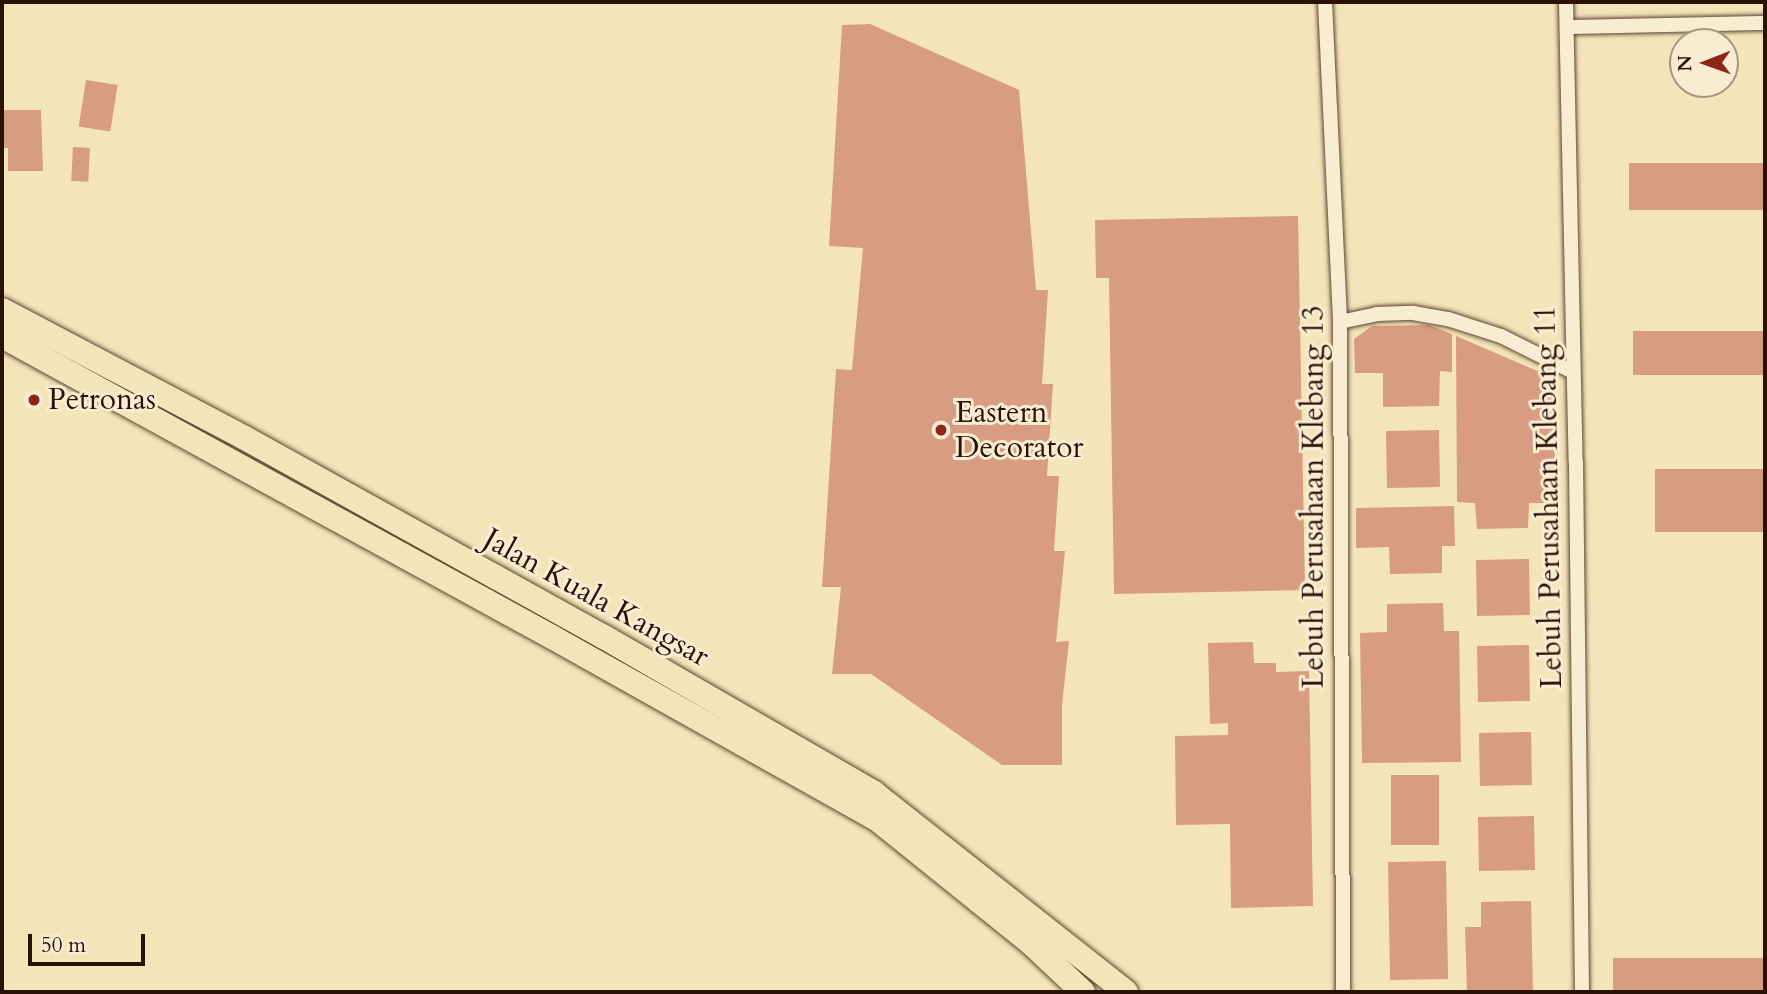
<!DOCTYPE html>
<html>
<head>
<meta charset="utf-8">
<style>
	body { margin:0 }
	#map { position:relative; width:1767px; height:994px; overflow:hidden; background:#f4e4b9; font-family:Cardo,serif }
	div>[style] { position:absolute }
	.building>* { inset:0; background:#d79c81; transform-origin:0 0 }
	.roads { filter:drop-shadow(0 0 2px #5c4631) drop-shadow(0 0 2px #5c4631) }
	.minor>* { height:14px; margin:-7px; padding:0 7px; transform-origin:7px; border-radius:7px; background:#f8edd2 }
	.trunk>* { height:24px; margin:-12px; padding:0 12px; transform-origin:12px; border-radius:12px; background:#f4e4b9 }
	.dots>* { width:19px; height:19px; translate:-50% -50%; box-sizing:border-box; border:4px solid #f8edd2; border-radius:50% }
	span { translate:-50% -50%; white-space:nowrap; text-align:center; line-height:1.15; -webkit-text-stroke:6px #f8edd2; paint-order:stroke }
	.poi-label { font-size:30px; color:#2a1104 }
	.left { translate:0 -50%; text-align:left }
	.street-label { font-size:30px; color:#2a1104 }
	.frame { position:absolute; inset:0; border:4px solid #2a1104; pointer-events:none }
	.north { position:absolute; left:1669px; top:28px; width:70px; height:70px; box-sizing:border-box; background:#f8edd2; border:2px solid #a69580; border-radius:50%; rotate:269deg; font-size:19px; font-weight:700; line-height:28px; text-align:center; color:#2a1104 }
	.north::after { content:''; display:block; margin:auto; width:24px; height:32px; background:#8f2418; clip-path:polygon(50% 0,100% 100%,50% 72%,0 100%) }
	.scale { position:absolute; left:28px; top:934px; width:117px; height:32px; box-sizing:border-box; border:4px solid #2a1104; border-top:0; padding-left:9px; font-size:21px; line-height:24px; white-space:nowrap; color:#2a1104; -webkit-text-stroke:5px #f8edd2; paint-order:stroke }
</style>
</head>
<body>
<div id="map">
	<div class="building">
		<i style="clip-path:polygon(870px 24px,1019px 90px,1036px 290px,1048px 290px,1042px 384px,1053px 384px,1047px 476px,1059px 476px,1054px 551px,1065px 551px,1056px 642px,1069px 641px,1062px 705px,1062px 765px,1002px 765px,871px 674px,832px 674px,841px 587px,822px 587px,836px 369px,852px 370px,863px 248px,829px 246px,842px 25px)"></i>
		<i style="left:86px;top:80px;width:32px;height:47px;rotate:9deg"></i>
		<i style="clip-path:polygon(2px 110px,41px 110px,43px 171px,8px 171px,8px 148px,2px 148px)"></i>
		<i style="left:73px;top:147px;width:17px;height:34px;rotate:3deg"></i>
		<i style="left:1765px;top:163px;width:47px;height:136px;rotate:90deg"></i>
		<i style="clip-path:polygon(1298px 216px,1305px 590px,1114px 594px,1109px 278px,1096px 278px,1095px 220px)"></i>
		<i style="clip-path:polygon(1429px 325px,1452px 334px,1452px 372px,1440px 371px,1439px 406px,1383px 407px,1383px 373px,1355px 373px,1354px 339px,1372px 326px)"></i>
		<i style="left:1765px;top:331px;width:44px;height:132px;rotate:90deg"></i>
		<i style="clip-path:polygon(1456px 336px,1547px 375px,1553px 384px,1556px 503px,1529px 503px,1528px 528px,1477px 529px,1475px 503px,1457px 502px)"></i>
		<i style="left:1439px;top:430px;width:57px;height:53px;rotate:89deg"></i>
		<i style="left:1765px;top:469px;width:63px;height:110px;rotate:90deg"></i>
		<i style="clip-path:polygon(1454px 506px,1455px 546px,1442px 546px,1442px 573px,1390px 574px,1389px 547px,1356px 548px,1356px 508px)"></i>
		<i style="left:1529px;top:559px;width:56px;height:53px;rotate:89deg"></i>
		<i style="clip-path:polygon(1443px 603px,1444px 631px,1459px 631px,1461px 762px,1362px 763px,1360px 633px,1387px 632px,1387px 604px)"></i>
		<i style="clip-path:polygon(1253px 642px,1254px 663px,1276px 663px,1276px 672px,1309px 671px,1313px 906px,1231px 908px,1230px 824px,1176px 825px,1175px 736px,1228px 735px,1228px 723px,1210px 724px,1208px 643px)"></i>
		<i style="left:1529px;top:645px;width:56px;height:52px;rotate:89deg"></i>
		<i style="left:1531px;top:732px;width:53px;height:52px;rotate:89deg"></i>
		<i style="left:1391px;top:775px;width:48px;height:70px"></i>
		<i style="left:1534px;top:816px;width:54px;height:56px;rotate:89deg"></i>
		<i style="left:1446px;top:861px;width:118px;height:58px;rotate:89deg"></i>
		<i style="clip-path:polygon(1531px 901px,1533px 992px,1467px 992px,1465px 927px,1481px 927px,1481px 902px)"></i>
		<i style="left:1765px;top:958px;width:34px;height:152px;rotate:90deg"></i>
	</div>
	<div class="roads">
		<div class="minor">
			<i style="left:1325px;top:2px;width:320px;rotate:87.3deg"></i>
			<i style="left:1340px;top:322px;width:670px;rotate:89.74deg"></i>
			<i style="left:1566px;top:2px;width:460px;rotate:88.8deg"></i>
			<i style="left:1576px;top:462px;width:530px;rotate:89.35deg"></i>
			<i style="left:1567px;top:27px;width:198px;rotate:-1.2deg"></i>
			<i style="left:1340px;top:322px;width:38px;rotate:-12deg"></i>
			<i style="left:1377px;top:314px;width:36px;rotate:-2deg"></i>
			<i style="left:1413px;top:313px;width:36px;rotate:10deg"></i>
			<i style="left:1448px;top:319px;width:56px;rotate:17.8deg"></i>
			<i style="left:1501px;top:336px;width:80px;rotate:26.6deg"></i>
		</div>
		<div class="trunk">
			<i style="left:2px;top:310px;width:272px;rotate:27.8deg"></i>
			<i style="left:243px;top:437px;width:413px;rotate:29deg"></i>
			<i style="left:604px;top:637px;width:312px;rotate:30deg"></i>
			<i style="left:874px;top:793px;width:321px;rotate:38.3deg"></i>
			<i style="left:2px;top:336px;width:627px;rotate:28.69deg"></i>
			<i style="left:552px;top:637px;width:374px;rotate:29.3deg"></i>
			<i style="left:878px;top:820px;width:198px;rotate:38.8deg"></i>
			<i style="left:1032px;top:944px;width:70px;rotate:43.3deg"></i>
		</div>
	</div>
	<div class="dots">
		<i style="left:34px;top:400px;background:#8f2418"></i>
		<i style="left:941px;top:430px;background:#8f2418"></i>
	</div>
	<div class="poi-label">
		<span class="left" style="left:48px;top:400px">Petronas</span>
		<span class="left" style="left:955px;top:430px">Eastern<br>Decorator</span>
	</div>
	<div class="street-label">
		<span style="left:1314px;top:497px;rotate:-90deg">Lebuh Perusahaan Klebang 13</span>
		<span style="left:1549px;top:497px;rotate:-91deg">Lebuh Perusahaan Klebang 11</span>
		<span style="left:596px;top:598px;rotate:29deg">Jalan Kuala Kangsar</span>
	</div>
	<div class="frame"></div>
	<div class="north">N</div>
	<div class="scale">50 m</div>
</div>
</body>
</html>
